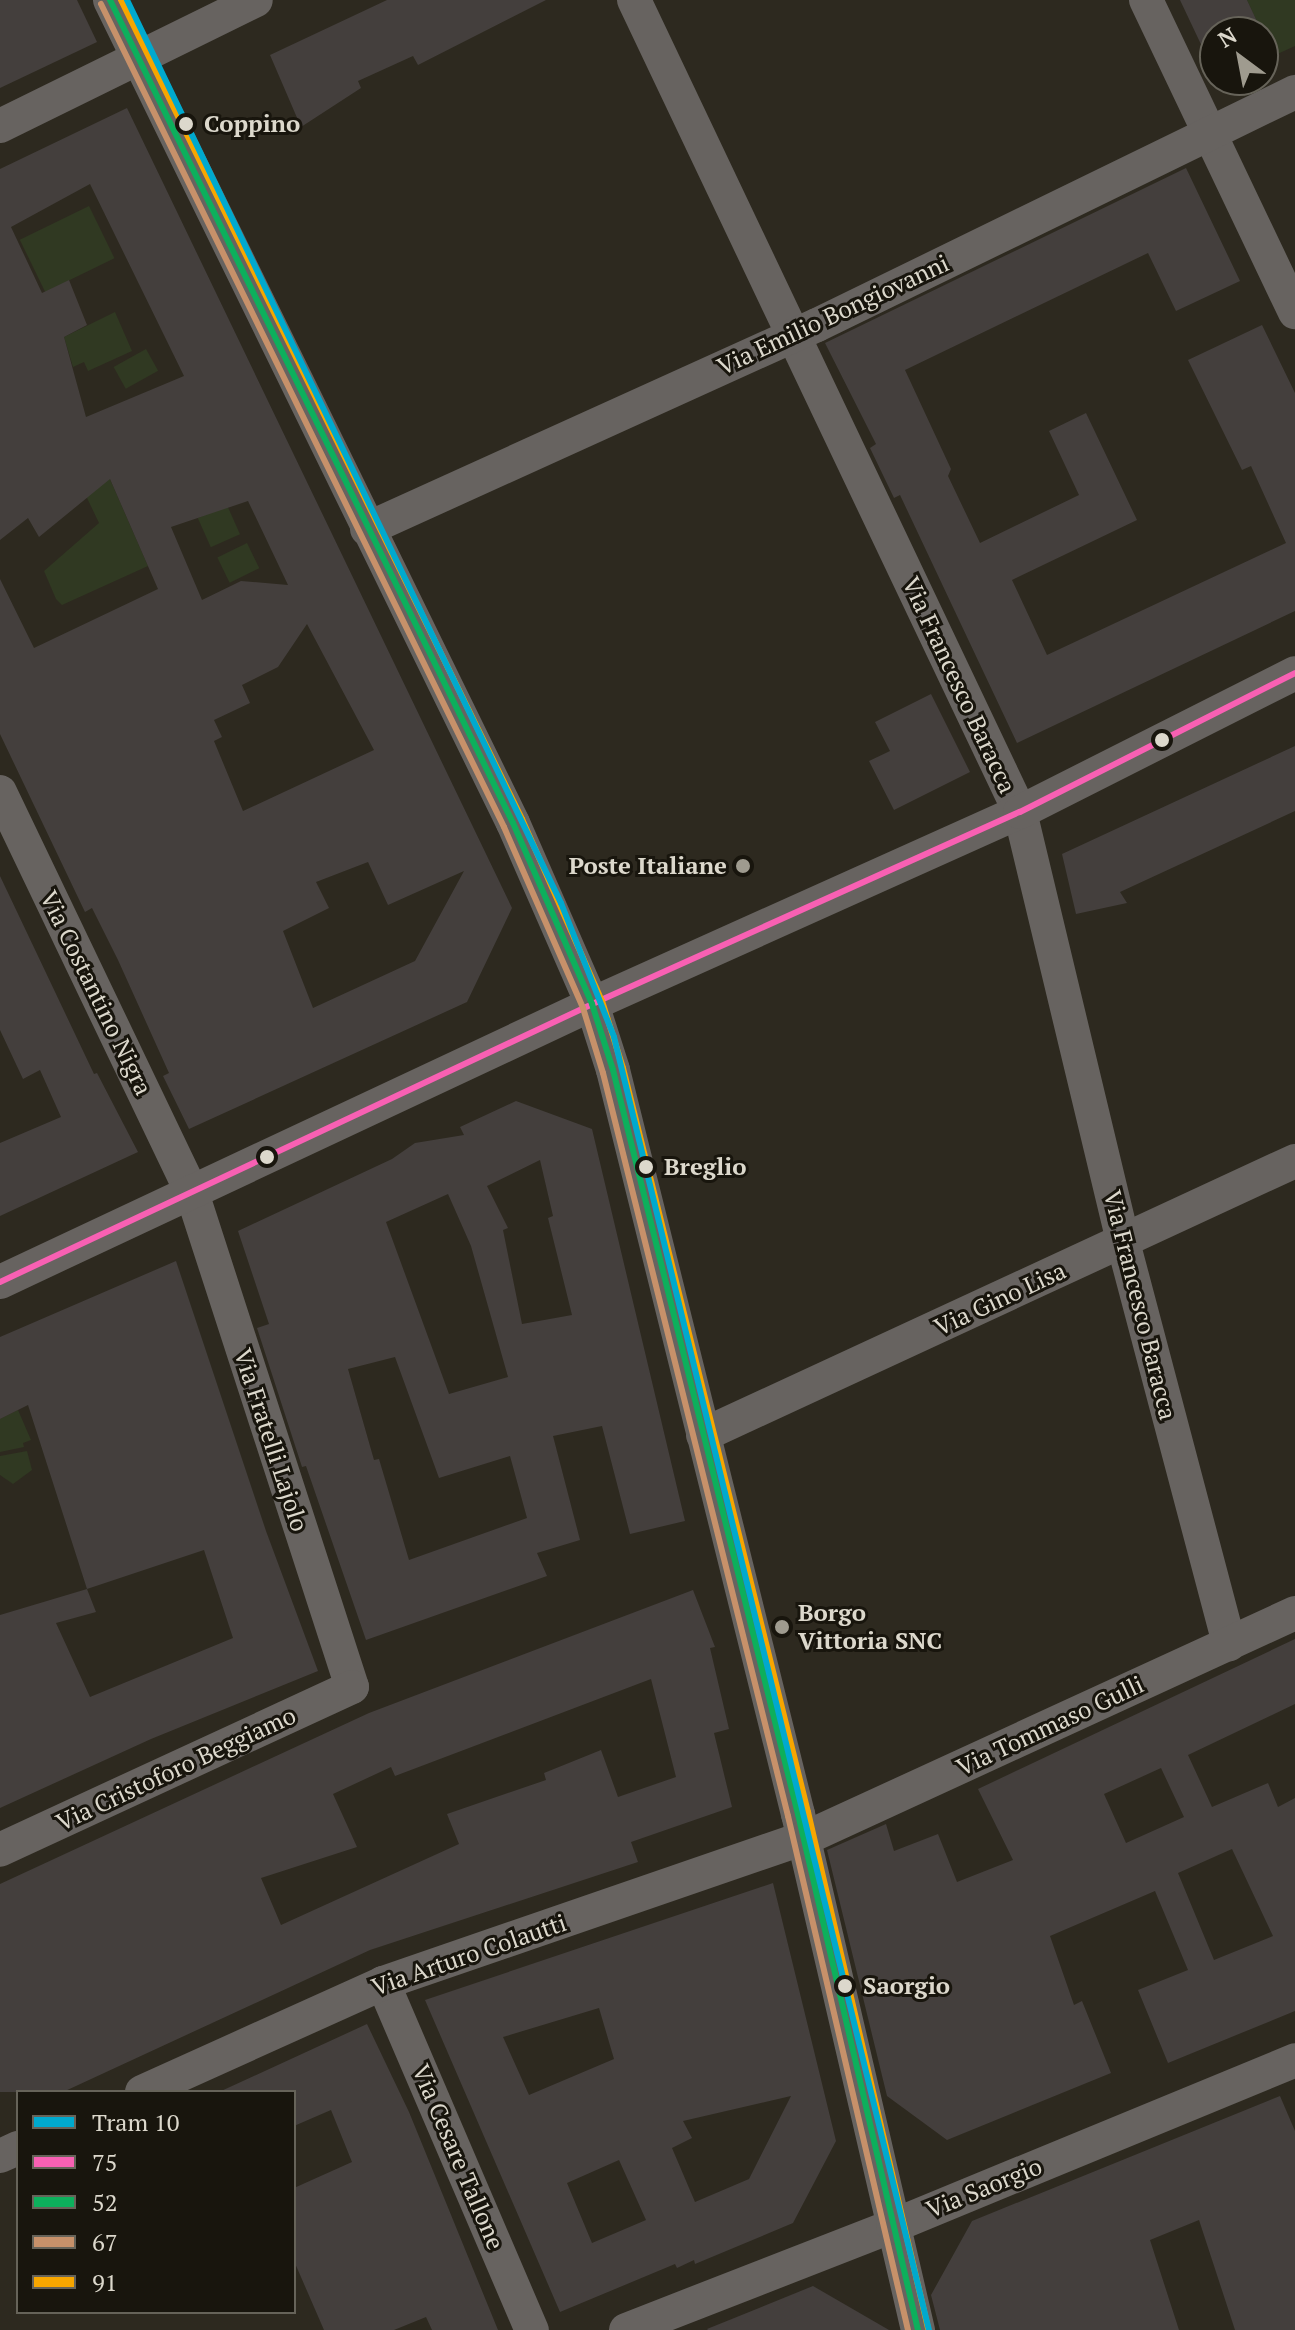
<!DOCTYPE html>
<html>
<head>
<meta charset="utf-8">
<style>
	body { margin:0 }
	#map { position:relative; width:1295px; height:2330px; overflow:hidden; background:#2d291f; font-family:"PT Serif",serif }
	div>[style] { position:absolute }
	.green>* { inset:0; background:#303922; transform-origin:0 0 }
	.building>* { inset:0; background:#443f3d }
	.minor>* { height:34px; margin:-17px; padding:0 17px; transform-origin:17px; border-radius:17px; background:#676360 }
	.bus-1>* { height:6px; margin:-3px; padding:0 3px; transform-origin:3px; border-radius:3px; background:#f860b3 }
	.bus-2>* { height:6px; margin:-3px; padding:0 3px; transform-origin:3px; border-radius:3px; background:#0daf5c }
	.bus-3>* { height:6px; margin:-3px; padding:0 3px; transform-origin:3px; border-radius:3px; background:#c7916a }
	.bus-4>* { height:6px; margin:-3px; padding:0 3px; transform-origin:3px; border-radius:3px; background:#f7a600 }
	.tram-1>* { height:6px; margin:-3px; padding:0 3px; transform-origin:3px; border-radius:3px; background:#00a9ce }
	.dots>* { width:22px; height:22px; translate:-50% -50%; box-sizing:border-box; border:4px solid #18150d; border-radius:50% }
	span { translate:-50% -50%; white-space:nowrap; text-align:center; line-height:1.15; -webkit-text-stroke:6px #18150d; paint-order:stroke }
	.stop-label { font-size:24px; color:#dcd8cc; font-weight:700 }
	.left { translate:0 -50%; text-align:left }
	.street-label { font-size:24px; color:#dcd8cc }
	.poi-label { font-size:24px; color:#dcd8cc; font-weight:700 }
	.right { translate:-100% -50%; text-align:right }
	.legend { position:absolute; left:16px; top:2090px; width:280px; height:224px; box-sizing:border-box; background:#18150d; border:2px solid #666359; margin:0; padding:10px 14px; list-style:none; font-size:24px; color:#dcd8cc }
	.legend li { display:flex; align-items:center; gap:16px; height:40px }
	.legend b { width:40px; border:2px solid #666359 }
	.north { position:absolute; left:1199px; top:16px; width:80px; height:80px; box-sizing:border-box; background:#18150d; border:2px solid #666359; border-radius:50%; rotate:328deg; font-size:22px; font-weight:700; line-height:32px; text-align:center; color:#dcd8cc }
	.north::after { content:''; display:block; margin:auto; width:28px; height:36px; background:#9f9b8f; clip-path:polygon(50% 0,100% 100%,50% 72%,0 100%) }
</style>
</head>
<body>
<div id="map">
	<div class="green">
		<i style="clip-path:polygon(1247px 0,1295px 0,1295px 46px,1273px 56px)"></i>
		<i style="left:89px;top:206px;width:58px;height:77px;rotate:64deg"></i>
		<i style="clip-path:polygon(115px 312px,132px 351px,88px 371px,84px 362px,73px 367px,64px 337px)"></i>
		<i style="left:146px;top:349px;width:25px;height:37px;rotate:61deg"></i>
		<i style="clip-path:polygon(99px 454px,148px 566px,62px 605px,56px 599px,44px 571px,99px 523px,76px 475px)"></i>
		<i style="left:227px;top:505px;width:32px;height:32px;rotate:66deg"></i>
		<i style="left:247px;top:543px;width:28px;height:33px;rotate:64deg"></i>
		<i style="clip-path:polygon(18px 1410px,31px 1440px,23px 1443px,24px 1447px,0 1452px,0 1419px)"></i>
		<i style="clip-path:polygon(27px 1451px,32px 1470px,13px 1484px,0 1475px,0 1456px)"></i>
	</div>
	<div class="building">
		<i style="clip-path:polygon(0 0,77px 0,97px 42px,0 88px)"></i>
		<i style="clip-path:polygon(387px 0,546px 0,418px 65px,413px 56px,358px 81px,361px 88px,301px 127px,270px 55px)"></i>
		<i style="clip-path:polygon(1180px 0,1247px 0,1262px 32px,1215px 32px,1215px 74px)"></i>
		<i style="clip-path:polygon(evenodd,127px 108px,512px 908px,467px 1002px,189px 1129px,163px 1076px,169px 1073px,118px 960px,92px 908px,85px 912px,0 734px,0 579px,34px 648px,158px 589px,110px 479px,39px 537px,28px 518px,0 540px,0 169px,127px 108px,90px 184px,184px 376px,86px 417px,64px 337px,87px 325px,69px 280px,42px 293px,11px 227px,90px 184px,127px 108px,248px 501px,288px 585px,241px 581px,202px 600px,171px 527px,248px 501px,127px 108px,307px 624px,374px 750px,243px 811px,214px 741px,222px 737px,214px 720px,250px 703px,242px 685px,278px 667px,307px 624px,127px 108px,368px 862px,388px 905px,464px 871px,415px 961px,313px 1008px,283px 931px,329px 908px,316px 882px,368px 862px)"></i>
		<i style="clip-path:polygon(1186px 168px,1240px 281px,1176px 311px,1148px 253px,905px 370px,951px 469px,948px 476px,980px 543px,1079px 495px,1049px 431px,1086px 413px,1137px 520px,1012px 580px,1047px 655px,1286px 543px,1251px 466px,1242px 470px,1188px 360px,1262px 325px,1295px 393px,1295px 611px,1017px 743px,900px 495px,894px 498px,870px 448px,876px 444px,825px 343px)"></i>
		<i style="clip-path:polygon(931px 694px,970px 772px,894px 810px,869px 761px,890px 751px,875px 722px)"></i>
		<i style="clip-path:polygon(1295px 746px,1295px 811px,1120px 892px,1127px 903px,1076px 914px,1062px 854px)"></i>
		<i style="clip-path:polygon(0 876px,94px 1074px,97px 1073px,138px 1152px,0 1216px,0 1143px,61px 1117px,40px 1070px,23px 1079px,0 1030px)"></i>
		<i style="clip-path:polygon(evenodd,516px 1101px,592px 1129px,685px 1521px,630px 1534px,602px 1426px,553px 1436px,580px 1540px,537px 1553px,547px 1576px,366px 1640px,306px 1466px,302px 1467px,257px 1328px,269px 1324px,238px 1231px,392px 1159px,415px 1143px,464px 1135px,460px 1127px,516px 1101px,540px 1160px,553px 1216px,548px 1218px,572px 1315px,522px 1324px,503px 1230px,508px 1228px,487px 1186px,540px 1160px,516px 1101px,448px 1194px,471px 1246px,508px 1377px,449px 1394px,386px 1222px,448px 1194px,516px 1101px,395px 1357px,439px 1478px,510px 1456px,527px 1518px,409px 1560px,379px 1459px,374px 1460px,348px 1369px,395px 1357px)"></i>
		<i style="clip-path:polygon(evenodd,176px 1261px,266px 1531px,318px 1671px,151px 1739px,0 1808px,0 1615px,87px 1589px,28px 1405px,0 1419px,0 1337px,176px 1261px,204px 1550px,233px 1638px,90px 1697px,56px 1623px,96px 1612px,87px 1589px,204px 1550px)"></i>
		<i style="clip-path:polygon(evenodd,693px 1590px,715px 1647px,710px 1648px,729px 1729px,714px 1733px,732px 1807px,631px 1842px,638px 1862px,370px 1950px,63px 2092px,0 2092px,0 1884px,369px 1713px,693px 1590px,651px 1679px,676px 1777px,618px 1797px,601px 1750px,544px 1773px,546px 1780px,447px 1814px,459px 1844px,281px 1925px,261px 1878px,357px 1847px,333px 1794px,391px 1767px,395px 1776px,651px 1679px)"></i>
		<i style="clip-path:polygon(evenodd,1295px 1639px,1295px 1704px,1188px 1755px,1212px 1807px,1268px 1783px,1278px 1807px,1295px 1798px,1295px 2011px,1168px 2063px,1138px 1990px,1188px 1970px,1155px 1891px,1050px 1936px,1074px 2005px,1082px 2001px,1111px 2073px,947px 2140px,887px 2096px,827px 1850px,886px 1824px,894px 1851px,938px 1834px,957px 1882px,1013px 1860px,978px 1789px,1295px 1639px,1161px 1768px,1184px 1817px,1126px 1843px,1104px 1794px,1161px 1768px,1295px 1639px,1232px 1849px,1273px 1936px,1214px 1960px,1178px 1873px,1232px 1849px)"></i>
		<i style="clip-path:polygon(evenodd,773px 1883px,836px 2141px,793px 2223px,695px 2264px,694px 2260px,677px 2268px,675px 2264px,560px 2312px,425px 2000px,773px 1883px,599px 2008px,614px 2059px,529px 2095px,503px 2037px,599px 2008px,773px 1883px,791px 2096px,749px 2179px,695px 2202px,672px 2148px,692px 2138px,683px 2121px,791px 2096px,773px 1883px,619px 2160px,646px 2220px,592px 2243px,567px 2183px,619px 2160px)"></i>
		<i style="clip-path:polygon(367px 2024px,409px 2112px,498px 2330px,432px 2330px,426px 2317px,394px 2330px,324px 2330px,294px 2261px,294px 2188px,352px 2162px,331px 2110px,294px 2126px,294px 2092px,219px 2092px)"></i>
		<i style="clip-path:polygon(1280px 2096px,1295px 2131px,1295px 2330px,1235px 2330px,1199px 2220px,1150px 2240px,1179px 2330px,940px 2330px,931px 2295px,972px 2221px)"></i>
		<i style="clip-path:polygon(813px 2286px,889px 2330px,708px 2330px,707px 2329px)"></i>
	</div>
	<div class="minor">
		<i style="left:110px;top:0;width:916px;rotate:63.91deg"></i>
		<i style="left:513px;top:823px;width:197px;rotate:66.4deg"></i>
		<i style="left:592px;top:1004px;width:69px;rotate:72.3deg"></i>
		<i style="left:613px;top:1070px;width:767px;rotate:76.04deg"></i>
		<i style="left:798px;top:1814px;width:530px;rotate:76.91deg"></i>
		<i style="left:634px;top:0;width:899px;rotate:64.58deg"></i>
		<i style="left:1020px;top:812px;width:442px;rotate:76.5deg"></i>
		<i style="left:1123px;top:1242px;width:416px;rotate:75.2deg"></i>
		<i style="left:1146px;top:0;width:346px;rotate:64.5deg"></i>
		<i style="left:0;top:126px;width:285px;rotate:-26.2deg"></i>
		<i style="left:367px;top:529px;width:494px;rotate:-24.4deg"></i>
		<i style="left:817px;top:325px;width:532px;rotate:-25.99deg"></i>
		<i style="left:0;top:792px;width:445px;rotate:64.4deg"></i>
		<i style="left:192px;top:1193px;width:519px;rotate:72.05deg"></i>
		<i style="left:352px;top:1687px;width:388px;rotate:155.2deg"></i>
		<i style="left:0;top:1282px;width:664px;rotate:-25.14deg"></i>
		<i style="left:601px;top:1000px;width:459px;rotate:-24.2deg"></i>
		<i style="left:1020px;top:812px;width:308px;rotate:-26.8deg"></i>
		<i style="left:703px;top:1435px;width:652px;rotate:-24.84deg"></i>
		<i style="left:383px;top:1983px;width:378px;rotate:66.8deg"></i>
		<i style="left:142px;top:2092px;width:265px;rotate:-24.3deg"></i>
		<i style="left:383px;top:1983px;width:452px;rotate:-19deg"></i>
		<i style="left:810px;top:1836px;width:534px;rotate:-24.69deg"></i>
		<i style="left:0;top:2156px;width:20px;rotate:-24deg"></i>
		<i style="left:626px;top:2330px;width:287px;rotate:-21.3deg"></i>
		<i style="left:893px;top:2226px;width:435px;rotate:-22.4deg"></i>
	</div>
	<div class="bus-1">
		<i style="left:0;top:1282px;width:664px;rotate:-25.14deg"></i>
		<i style="left:601px;top:1000px;width:459px;rotate:-24.2deg"></i>
		<i style="left:1020px;top:812px;width:308px;rotate:-26.8deg"></i>
	</div>
	<div class="bus-2">
		<i style="left:110px;top:0;width:916px;rotate:63.91deg"></i>
		<i style="left:513px;top:823px;width:197px;rotate:66.4deg"></i>
		<i style="left:592px;top:1004px;width:69px;rotate:72.3deg"></i>
		<i style="left:613px;top:1070px;width:767px;rotate:76.04deg"></i>
		<i style="left:798px;top:1814px;width:530px;rotate:76.91deg"></i>
	</div>
	<div class="bus-3">
		<i style="left:101px;top:4px;width:916px;rotate:63.91deg"></i>
		<i style="left:504px;top:827px;width:197px;rotate:66.4deg"></i>
		<i style="left:583px;top:1008px;width:68px;rotate:72.9deg"></i>
		<i style="left:603px;top:1073px;width:766px;rotate:76.02deg"></i>
		<i style="left:788px;top:1816px;width:528px;rotate:76.86deg"></i>
	</div>
	<div class="bus-4">
		<i style="left:121px;top:0;width:912px;rotate:63.91deg"></i>
		<i style="left:522px;top:819px;width:199px;rotate:66.3deg"></i>
		<i style="left:602px;top:1001px;width:70px;rotate:72.6deg"></i>
		<i style="left:623px;top:1068px;width:767px;rotate:76.04deg"></i>
		<i style="left:808px;top:1812px;width:530px;rotate:76.91deg"></i>
	</div>
	<div class="tram-1">
		<i style="left:127px;top:0;width:1002px;rotate:64.33deg"></i>
		<i style="left:561px;top:903px;width:144px;rotate:68.4deg"></i>
		<i style="left:614px;top:1037px;width:1331px;rotate:76.31deg"></i>
	</div>
	<div class="dots">
		<i style="left:186px;top:124px;background:#dcd8cc"></i>
		<i style="left:1162px;top:740px;background:#dcd8cc"></i>
		<i style="left:743px;top:866px;background:#9f9b8f"></i>
		<i style="left:267px;top:1157px;background:#dcd8cc"></i>
		<i style="left:646px;top:1167px;background:#dcd8cc"></i>
		<i style="left:782px;top:1627px;background:#9f9b8f"></i>
		<i style="left:845px;top:1986px;background:#dcd8cc"></i>
	</div>
	<div class="stop-label">
		<span class="left" style="left:204px;top:124px">Coppino</span>
		<span class="left" style="left:664px;top:1167px">Breglio</span>
		<span class="left" style="left:863px;top:1986px">Saorgio</span>
	</div>
	<div class="street-label">
		<span style="left:833px;top:315px;rotate:-25deg">Via Emilio Bongiovanni</span>
		<span style="left:959px;top:685px;rotate:65deg">Via Francesco Baracca</span>
		<span style="left:96px;top:993px;rotate:64deg">Via Costantino Nigra</span>
		<span style="left:1000px;top:1299px;rotate:-25deg">Via Gino Lisa</span>
		<span style="left:1140px;top:1305px;rotate:76deg">Via Francesco Baracca</span>
		<span style="left:271px;top:1440px;rotate:72deg">Via Fratelli Lajolo</span>
		<span style="left:1050px;top:1726px;rotate:-25deg">Via Tommaso Gulli</span>
		<span style="left:176px;top:1769px;rotate:-25deg">Via Cristoforo Beggiamo</span>
		<span style="left:469px;top:1955px;rotate:-19deg">Via Arturo Colautti</span>
		<span style="left:458px;top:2157px;rotate:67deg">Via Cesare Tallone</span>
		<span style="left:984px;top:2188px;rotate:-22deg">Via Saorgio</span>
	</div>
	<div class="poi-label">
		<span class="right" style="left:727px;top:866px">Poste Italiane</span>
		<span class="left" style="left:798px;top:1627px">Borgo<br>Vittoria SNC</span>
	</div>
	<ul class="legend">
	<li><b style="height:10px;background:#00a9ce"></b>Tram 10</li>
	<li><b style="height:10px;background:#f860b3"></b>75</li>
	<li><b style="height:10px;background:#0daf5c"></b>52</li>
	<li><b style="height:10px;background:#c7916a"></b>67</li>
	<li><b style="height:10px;background:#f7a600"></b>91</li>
	</ul>
	<div class="north">N</div>
</div>
</body>
</html>
